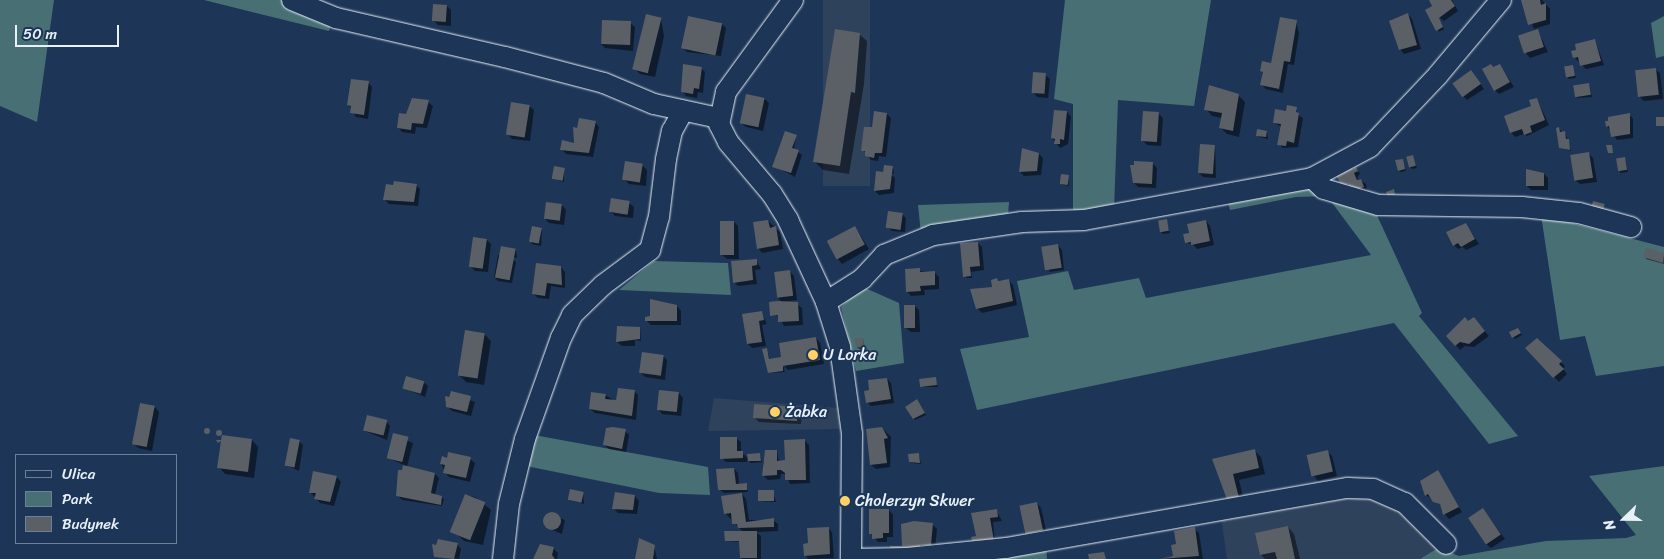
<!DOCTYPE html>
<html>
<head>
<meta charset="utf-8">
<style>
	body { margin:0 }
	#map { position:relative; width:1664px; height:559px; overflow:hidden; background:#1d3557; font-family:Sriracha,sans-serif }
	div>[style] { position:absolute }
	.built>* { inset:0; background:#2f425c; transform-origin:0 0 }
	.green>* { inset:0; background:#476f74 }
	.shadow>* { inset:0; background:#0007 }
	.building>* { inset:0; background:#5a6066; transform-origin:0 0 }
	.round { border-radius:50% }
	.roads { filter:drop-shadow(0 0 1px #e8f1f8) drop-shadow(0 0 1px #e8f1f8) }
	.minor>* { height:20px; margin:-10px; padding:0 10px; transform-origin:10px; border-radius:10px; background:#1d3557 }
	.dots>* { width:14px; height:14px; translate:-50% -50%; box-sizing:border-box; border:2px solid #1d3557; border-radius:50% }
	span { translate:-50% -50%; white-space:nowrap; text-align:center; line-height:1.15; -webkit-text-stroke:4px #1d3557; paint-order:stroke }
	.poi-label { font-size:16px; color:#e8f1f8 }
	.left { translate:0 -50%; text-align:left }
	.legend { position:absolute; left:15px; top:454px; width:162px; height:90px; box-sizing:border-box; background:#1d3557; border:1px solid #6e8097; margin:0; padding:6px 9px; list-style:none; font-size:15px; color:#e8f1f8 }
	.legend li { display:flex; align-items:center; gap:10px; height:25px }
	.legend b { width:25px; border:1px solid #6e8097 }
	.north { position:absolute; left:1599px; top:494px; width:50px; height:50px; -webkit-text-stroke:4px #1d3557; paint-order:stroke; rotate:248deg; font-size:14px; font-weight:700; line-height:20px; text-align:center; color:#e8f1f8 }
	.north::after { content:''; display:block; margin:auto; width:18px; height:22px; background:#e8f1f8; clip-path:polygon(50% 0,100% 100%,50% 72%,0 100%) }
	.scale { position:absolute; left:15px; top:25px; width:104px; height:22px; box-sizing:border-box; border:2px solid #e8f1f8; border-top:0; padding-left:6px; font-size:15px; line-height:18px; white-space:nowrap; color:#e8f1f8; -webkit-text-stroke:4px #1d3557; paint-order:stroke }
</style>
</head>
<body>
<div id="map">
	<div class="built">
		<i style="left:823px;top:0;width:47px;height:186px"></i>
		<i style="clip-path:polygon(714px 398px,839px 408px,841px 429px,708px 431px)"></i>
		<i style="clip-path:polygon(1353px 492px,1382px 497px,1406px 516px,1438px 548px,1420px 559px,1227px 559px,1221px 517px)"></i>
	</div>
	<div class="green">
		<i style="clip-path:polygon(0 0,54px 0,37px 122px,0 106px)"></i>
		<i style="clip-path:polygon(204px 0,283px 0,332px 19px,329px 31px)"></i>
		<i style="clip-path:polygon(1065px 0,1211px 0,1194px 106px,1118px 100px,1114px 210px,1073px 215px,1073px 104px,1054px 99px)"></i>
		<i style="clip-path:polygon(1664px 16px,1664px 56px,1656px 58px,1651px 23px)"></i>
		<i style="clip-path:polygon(1309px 187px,1375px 211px,1422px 313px,1419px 316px,1518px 436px,1489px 444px,1394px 323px,977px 410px,960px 349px,1029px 337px,1017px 281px,1068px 271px,1074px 290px,1139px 278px,1146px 298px,1371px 255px,1327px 196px,1296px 197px,1230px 210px,1228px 203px)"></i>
		<i style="clip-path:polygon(1009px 202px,1008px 216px,921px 234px,918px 205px)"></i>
		<i style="clip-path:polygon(1541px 215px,1664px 247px,1664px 366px,1596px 376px,1585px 336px,1560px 340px)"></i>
		<i style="clip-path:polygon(654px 261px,728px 263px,731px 295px,619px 290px)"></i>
		<i style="clip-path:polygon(863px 287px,899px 303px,904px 363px,856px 371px,841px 307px)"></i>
		<i style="clip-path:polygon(534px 435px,708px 467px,710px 495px,659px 493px,531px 467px,525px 463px)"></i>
		<i style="clip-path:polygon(1664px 466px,1664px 559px,1420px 559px,1438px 548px,1459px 556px,1546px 541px,1626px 538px,1636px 535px,1589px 476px)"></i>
		<i style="clip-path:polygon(1046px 546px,1047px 559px,993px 559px)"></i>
	</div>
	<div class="shadow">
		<i style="clip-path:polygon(1430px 0,1452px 0,1458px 11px,1444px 21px,1437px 15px,1444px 29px,1439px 32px)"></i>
		<i style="clip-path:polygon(1523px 0,1542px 0,1550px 9px,1550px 24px,1534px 29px)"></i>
		<i style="clip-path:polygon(447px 6px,451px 10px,451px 26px,438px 25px,434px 21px)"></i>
		<i style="clip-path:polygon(1408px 14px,1412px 19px,1421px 49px,1404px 54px,1400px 49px)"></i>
		<i style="clip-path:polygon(661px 19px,664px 36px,655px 77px,640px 74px,636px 70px)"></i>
		<i style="clip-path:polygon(1296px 22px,1299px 33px,1294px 65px,1288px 64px,1283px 93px,1266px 89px,1262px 85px,1264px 74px,1262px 71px,1272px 64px)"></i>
		<i style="clip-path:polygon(630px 23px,635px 27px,633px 51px,605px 48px,601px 44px)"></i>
		<i style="clip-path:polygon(722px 24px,726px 28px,721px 56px,687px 52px,683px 48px)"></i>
		<i style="clip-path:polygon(836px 31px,860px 35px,867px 41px,864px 84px,849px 174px,823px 170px,814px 161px)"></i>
		<i style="clip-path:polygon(1538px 31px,1548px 52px,1530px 58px,1526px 53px)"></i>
		<i style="clip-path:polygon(1595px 40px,1604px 65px,1586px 69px,1575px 58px)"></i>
		<i style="clip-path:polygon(1500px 65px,1514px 87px,1499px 94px,1495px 90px,1494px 68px)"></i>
		<i style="clip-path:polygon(1572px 66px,1576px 78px,1569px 79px,1567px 77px)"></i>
		<i style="clip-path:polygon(701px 68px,705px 72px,703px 93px,698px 92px,697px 98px,686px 96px,682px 91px)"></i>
		<i style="clip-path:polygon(1655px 69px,1660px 73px,1663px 99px,1644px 101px,1640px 97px)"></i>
		<i style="clip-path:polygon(1045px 75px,1050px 79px,1048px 98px,1037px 97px,1033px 92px)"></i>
		<i style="clip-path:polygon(1475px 76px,1484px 89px,1467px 100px,1463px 96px)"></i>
		<i style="clip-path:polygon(368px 82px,372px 87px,368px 119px,356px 117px,349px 105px)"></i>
		<i style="clip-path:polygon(1589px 84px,1592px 97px,1578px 98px,1576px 97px)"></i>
		<i style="clip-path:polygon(1238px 95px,1245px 102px,1239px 137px,1227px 134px,1221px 128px,1222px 118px,1212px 116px,1206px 109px)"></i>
		<i style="clip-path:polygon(765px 99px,769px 103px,763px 131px,746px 127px,741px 123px)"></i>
		<i style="clip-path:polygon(1537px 99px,1549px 125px,1527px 136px,1524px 134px,1515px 137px,1511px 132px)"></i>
		<i style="clip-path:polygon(428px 102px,433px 106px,427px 128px,416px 127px,415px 134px,402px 132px,398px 127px,407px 116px)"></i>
		<i style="clip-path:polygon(529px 106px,534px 110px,530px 141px,512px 139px,508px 134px)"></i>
		<i style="clip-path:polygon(1296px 108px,1297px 114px,1303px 118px,1298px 147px,1283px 148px,1279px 144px,1282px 127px,1274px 123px)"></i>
		<i style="clip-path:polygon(1067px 112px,1071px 117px,1068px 144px,1060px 148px,1052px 138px)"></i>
		<i style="clip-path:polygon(1158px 113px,1163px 118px,1161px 146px,1147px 145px,1143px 141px)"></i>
		<i style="clip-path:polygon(887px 114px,891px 118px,886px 157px,879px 156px,878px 161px,871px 160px,863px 150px,873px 129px)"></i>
		<i style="clip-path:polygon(1629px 114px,1633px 119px,1633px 138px,1617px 140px,1607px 126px)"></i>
		<i style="clip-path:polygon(595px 122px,599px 127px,593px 157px,566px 154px,562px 150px,575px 144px,578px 129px)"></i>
		<i style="clip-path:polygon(1559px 129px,1566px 135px,1571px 151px,1560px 148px)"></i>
		<i style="clip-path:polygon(1258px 131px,1267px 132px,1268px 139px,1259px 137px)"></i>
		<i style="clip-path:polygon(796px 136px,794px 149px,802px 155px,795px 177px,774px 166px)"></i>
		<i style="clip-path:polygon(1215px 146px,1216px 178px,1203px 177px,1199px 173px)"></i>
		<i style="clip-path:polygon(1039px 154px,1043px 158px,1041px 175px,1024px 176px,1020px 172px)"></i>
		<i style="clip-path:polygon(1589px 154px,1593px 158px,1597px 182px,1580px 184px,1575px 180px)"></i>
		<i style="clip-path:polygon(1412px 156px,1417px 168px,1412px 169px,1410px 167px)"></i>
		<i style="clip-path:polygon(1625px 158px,1628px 172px,1621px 173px,1619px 171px)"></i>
		<i style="clip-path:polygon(1402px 160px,1406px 171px,1401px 172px,1399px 171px)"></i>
		<i style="clip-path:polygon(1152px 163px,1157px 168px,1156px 188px,1138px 187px,1134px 183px)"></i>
		<i style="clip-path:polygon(642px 165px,647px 170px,646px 186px,629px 184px,625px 180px)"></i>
		<i style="clip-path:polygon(1350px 166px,1360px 173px,1357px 178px,1366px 184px,1367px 191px,1356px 195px,1343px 187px)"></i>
		<i style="clip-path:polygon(893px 167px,894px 174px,890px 173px,895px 178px,894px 193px,879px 195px,875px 191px,884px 173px)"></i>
		<i style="clip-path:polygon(564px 169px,564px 182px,552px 178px)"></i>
		<i style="clip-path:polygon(1527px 170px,1544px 174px,1548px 178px,1548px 190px,1531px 190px,1527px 186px)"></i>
		<i style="clip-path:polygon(1068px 176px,1069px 186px,1063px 185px,1061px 183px)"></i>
		<i style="clip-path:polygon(416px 185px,420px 189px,418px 206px,389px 204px,385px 200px)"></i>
		<i style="clip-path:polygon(629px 203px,634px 207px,633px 218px,615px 216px,611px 212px)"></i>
		<i style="clip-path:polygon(562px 205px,566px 210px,564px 225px,549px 223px,545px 219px)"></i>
		<i style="clip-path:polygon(902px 214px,906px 218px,905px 232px,892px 231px,888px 227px)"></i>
		<i style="clip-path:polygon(1166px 220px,1170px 233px,1163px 234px,1161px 232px)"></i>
		<i style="clip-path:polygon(768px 221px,780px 232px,783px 249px,762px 253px,758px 248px)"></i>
		<i style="clip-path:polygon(1206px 221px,1210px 226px,1214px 245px,1197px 249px,1192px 243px,1188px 244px,1189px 235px)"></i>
		<i style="clip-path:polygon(734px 222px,738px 226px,739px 259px,727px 259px,722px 255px)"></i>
		<i style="clip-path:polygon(1466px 224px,1479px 244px,1466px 250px,1463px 247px,1458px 249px,1454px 245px)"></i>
		<i style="clip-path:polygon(855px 227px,869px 249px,842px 264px,838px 259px)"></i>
		<i style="clip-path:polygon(542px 229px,541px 246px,532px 244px,531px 242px)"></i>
		<i style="clip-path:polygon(487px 240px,491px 244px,488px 272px,475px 271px,471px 267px)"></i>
		<i style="clip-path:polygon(978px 243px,982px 247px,984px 270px,971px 272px,972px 278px,966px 278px)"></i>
		<i style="clip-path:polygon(1058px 245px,1062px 250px,1064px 270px,1049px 272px)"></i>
		<i style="clip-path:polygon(516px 250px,517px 258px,510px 257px,516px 262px,512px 283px,498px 281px,494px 277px,498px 255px,504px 256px)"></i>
		<i style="clip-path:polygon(1647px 250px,1664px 255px,1664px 264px,1646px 259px)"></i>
		<i style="clip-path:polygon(756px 260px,761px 269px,755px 270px,757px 284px,738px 286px,734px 282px)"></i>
		<i style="clip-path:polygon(561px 267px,565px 272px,565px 288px,551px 286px,549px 299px,538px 298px,533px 293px)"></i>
		<i style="clip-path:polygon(906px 270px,934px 272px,939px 277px,939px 289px,924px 290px,925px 295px,911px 296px,907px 291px)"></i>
		<i style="clip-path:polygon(790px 272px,794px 276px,797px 300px,782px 302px,778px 298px)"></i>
		<i style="clip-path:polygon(1008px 280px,1013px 285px,1017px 305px,982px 313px,978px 309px,994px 288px,992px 281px)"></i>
		<i style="clip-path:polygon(797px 304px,802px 308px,803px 325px,784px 326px,779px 316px,771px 315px)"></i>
		<i style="clip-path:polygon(677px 306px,681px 311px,681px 325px,651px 325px,646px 320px)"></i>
		<i style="clip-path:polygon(915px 306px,919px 310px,920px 332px,911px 332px,906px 328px)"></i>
		<i style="clip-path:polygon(761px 312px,767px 324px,762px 325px,766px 346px,752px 348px,748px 344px)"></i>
		<i style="clip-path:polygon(1469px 323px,1478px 323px,1489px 336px,1474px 347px,1465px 346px,1460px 350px,1448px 336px)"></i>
		<i style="clip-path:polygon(640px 328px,641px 341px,635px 340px,635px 346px,622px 346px,617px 342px)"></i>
		<i style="clip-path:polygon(1519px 331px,1522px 335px,1515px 339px,1513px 337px)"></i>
		<i style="clip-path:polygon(484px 334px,491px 341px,484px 385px,466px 382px,459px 375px)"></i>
		<i style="clip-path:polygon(816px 338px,820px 343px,824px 364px,788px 370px,783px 365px,785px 372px,769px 373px,767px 349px,770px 360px,781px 359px)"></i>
		<i style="clip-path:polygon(863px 339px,865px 348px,859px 349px,857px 347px)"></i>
		<i style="clip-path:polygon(1536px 340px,1565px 366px,1563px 369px,1567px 374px,1559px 382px,1527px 348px)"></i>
		<i style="clip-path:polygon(663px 356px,667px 360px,665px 380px,645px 377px,641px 373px)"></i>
		<i style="clip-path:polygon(935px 378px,938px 387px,922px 387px)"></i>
		<i style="clip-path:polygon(887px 379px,891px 383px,894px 403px,871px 406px,867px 402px,870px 391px)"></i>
		<i style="clip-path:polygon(423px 382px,428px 386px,425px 397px,404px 388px)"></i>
		<i style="clip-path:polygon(634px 391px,638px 395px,636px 420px,595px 413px,590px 409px,605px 395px,617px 402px)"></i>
		<i style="clip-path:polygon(451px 393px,475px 402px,471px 416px,452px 411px,447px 406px,445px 403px)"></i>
		<i style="clip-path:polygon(679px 393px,683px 398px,681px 416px,662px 414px,658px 409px)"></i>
		<i style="clip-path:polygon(919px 403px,926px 415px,915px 420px,914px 419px)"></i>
		<i style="clip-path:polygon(155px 407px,159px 412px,152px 451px,138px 448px,134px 444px)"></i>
		<i style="clip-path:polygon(797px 408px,802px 412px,801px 424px,759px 422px,754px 417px)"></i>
		<i style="clip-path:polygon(386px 421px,390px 426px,387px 440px,365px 431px)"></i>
		<i style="clip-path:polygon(882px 428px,891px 437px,890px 467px,876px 469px,871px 465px)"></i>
		<i style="clip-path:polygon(625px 431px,629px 435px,626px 452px,609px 449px,604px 445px)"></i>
		<i style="clip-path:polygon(394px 435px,413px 443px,407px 467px,435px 474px,439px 478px,435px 495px,444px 499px,442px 506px,402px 500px,398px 496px,404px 465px,388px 458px)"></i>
		<i style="clip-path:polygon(736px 438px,741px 442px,741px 452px,749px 459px,760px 454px,762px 462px,751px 463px,747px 459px,747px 462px,726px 462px,722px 458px)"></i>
		<i style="clip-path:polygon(252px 440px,258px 447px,254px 478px,225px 474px,219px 467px)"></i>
		<i style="clip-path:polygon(299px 441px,303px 445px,299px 471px,286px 465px)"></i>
		<i style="clip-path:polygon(805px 441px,809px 445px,810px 483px,790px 484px,786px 474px,781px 474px,780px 479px,768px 480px,763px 475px,763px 462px,777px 451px,779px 462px,786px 462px)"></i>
		<i style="clip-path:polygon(1254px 450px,1261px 457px,1265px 474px,1239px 480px,1245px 505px,1237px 511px,1214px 460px)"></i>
		<i style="clip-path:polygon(1328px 452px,1332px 456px,1337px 476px,1318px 481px,1314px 476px)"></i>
		<i style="clip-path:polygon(919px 454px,921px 464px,912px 463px,910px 462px)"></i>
		<i style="clip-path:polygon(448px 459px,470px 459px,475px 463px,470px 482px,449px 477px,445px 472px,441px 463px)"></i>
		<i style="clip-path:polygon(734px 469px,738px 473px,739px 485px,746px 485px,748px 492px,724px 493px,719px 489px)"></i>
		<i style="clip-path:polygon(1437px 472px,1462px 512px,1449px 519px,1441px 509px,1444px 507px,1426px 495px,1421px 482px)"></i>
		<i style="clip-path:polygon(314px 473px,337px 477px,341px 482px,334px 506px,320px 503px,310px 492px)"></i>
		<i style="clip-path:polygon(773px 492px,776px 502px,760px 501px)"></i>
		<i style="clip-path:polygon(583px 493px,584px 504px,569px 500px)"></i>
		<i style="clip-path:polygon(742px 494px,746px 499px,749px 520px,773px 520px,778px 524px,778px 531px,756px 532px,761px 536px,761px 559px,742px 559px,741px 542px,726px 541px,743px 532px,726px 514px,723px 497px)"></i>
		<i style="clip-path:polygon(465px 495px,475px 497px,491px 510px,483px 545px,464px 541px,457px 534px)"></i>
		<i style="clip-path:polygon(635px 496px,639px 501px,637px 514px,618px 513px,614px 508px)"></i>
		<i style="clip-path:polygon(1037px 503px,1041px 508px,1047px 534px,1029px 537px,1024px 533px)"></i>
		<i style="clip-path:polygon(1483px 509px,1505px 539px,1491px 548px,1486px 544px)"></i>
		<i style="clip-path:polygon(889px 510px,893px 515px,893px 537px,887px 537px,887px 542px,878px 542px,870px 533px)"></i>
		<i style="clip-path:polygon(996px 510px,1002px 521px,993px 522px,995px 543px,977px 537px,973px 514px)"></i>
		<i style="clip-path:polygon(548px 513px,565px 520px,562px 534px,545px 527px,544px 517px,547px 518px)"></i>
		<i style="clip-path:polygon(932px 524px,937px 529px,935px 549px,901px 547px)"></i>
		<i style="clip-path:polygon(1288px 527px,1294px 534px,1300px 559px,1265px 559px,1261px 555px)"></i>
		<i style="clip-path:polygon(828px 528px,832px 532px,834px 558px,808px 559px,805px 555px,809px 545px)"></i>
		<i style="clip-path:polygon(1194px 529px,1199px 533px,1203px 559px,1162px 559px,1174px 557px,1177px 545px)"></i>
		<i style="clip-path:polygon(457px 544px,461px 549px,459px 559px,435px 556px)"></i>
		<i style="clip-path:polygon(654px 546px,657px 559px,636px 559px)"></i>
		<i style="clip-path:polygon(553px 548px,558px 553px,557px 559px,536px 559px)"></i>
	</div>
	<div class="building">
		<i style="clip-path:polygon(1429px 0,1451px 0,1455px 6px,1439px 18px,1443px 27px,1436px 31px,1425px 10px,1432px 6px)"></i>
		<i style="clip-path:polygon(1521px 0,1540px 0,1541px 5px,1546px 3px,1546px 20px,1528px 25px)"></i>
		<i style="left:433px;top:4px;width:14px;height:17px;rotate:4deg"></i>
		<i style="clip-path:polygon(1408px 13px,1417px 45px,1399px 50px,1389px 21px)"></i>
		<i style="left:646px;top:14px;width:16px;height:57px;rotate:14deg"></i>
		<i style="left:688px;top:16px;width:35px;height:33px;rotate:12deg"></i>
		<i style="clip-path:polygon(1280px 17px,1297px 20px,1290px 62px,1284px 61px,1279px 89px,1260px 85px,1263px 72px,1260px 71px,1262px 61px,1271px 63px)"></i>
		<i style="left:602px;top:20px;width:29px;height:24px;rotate:2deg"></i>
		<i style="clip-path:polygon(835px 29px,860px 33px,855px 93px,851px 92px,840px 166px,813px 162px)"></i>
		<i style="left:1538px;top:29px;width:19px;height:21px;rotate:72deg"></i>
		<i style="clip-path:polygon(1595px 39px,1601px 61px,1580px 66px,1578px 57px,1573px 58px,1571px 51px,1576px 50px,1575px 44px)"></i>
		<i style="clip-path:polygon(683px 64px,702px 67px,699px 89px,694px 88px,693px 94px,681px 92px)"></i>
		<i style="clip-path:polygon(1491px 64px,1493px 67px,1500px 64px,1510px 82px,1494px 91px,1482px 69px)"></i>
		<i style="left:1573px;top:65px;width:11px;height:9px;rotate:80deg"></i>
		<i style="left:1656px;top:68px;width:27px;height:21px;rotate:84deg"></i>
		<i style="left:1471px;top:70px;width:17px;height:23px;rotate:54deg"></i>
		<i style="left:1033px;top:72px;width:13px;height:21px;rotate:4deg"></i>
		<i style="clip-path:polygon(351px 79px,369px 81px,364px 115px,350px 113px,351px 106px,347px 105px)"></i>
		<i style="left:1589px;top:83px;width:12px;height:16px;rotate:81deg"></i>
		<i style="clip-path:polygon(1209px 85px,1239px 94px,1233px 131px,1219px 128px,1222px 113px,1204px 110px)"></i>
		<i style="left:746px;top:94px;width:19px;height:30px;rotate:12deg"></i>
		<i style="clip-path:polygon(412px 98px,429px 100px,423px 124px,412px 123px,411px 130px,397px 128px,399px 113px,406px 114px)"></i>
		<i style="clip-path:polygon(1537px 98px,1545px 120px,1530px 126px,1532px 132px,1524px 135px,1522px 129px,1510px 133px,1504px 116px,1531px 106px,1529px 100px)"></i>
		<i style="left:511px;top:102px;width:19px;height:33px;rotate:9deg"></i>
		<i style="clip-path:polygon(1287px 105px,1297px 107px,1296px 112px,1299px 113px,1294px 143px,1287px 141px,1286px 146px,1277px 145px,1281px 124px,1273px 123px,1275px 109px,1286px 111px)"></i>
		<i style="clip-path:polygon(1054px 110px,1067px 111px,1064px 140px,1060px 139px,1060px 144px,1054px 144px,1055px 139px,1051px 138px)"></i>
		<i style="clip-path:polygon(874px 111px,887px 113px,882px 153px,875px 153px,874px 158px,865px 156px,865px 151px,861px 151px,864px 127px,872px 127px)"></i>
		<i style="left:1143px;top:111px;width:16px;height:30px;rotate:4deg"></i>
		<i style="clip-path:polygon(1630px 113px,1630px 134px,1611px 137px,1609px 126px,1606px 127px,1605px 121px,1608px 121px,1608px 117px)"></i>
		<i style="left:1656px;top:117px;width:8px;height:9px"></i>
		<i style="clip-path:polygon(579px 118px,596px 121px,589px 153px,560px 150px,562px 140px,574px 143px,573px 127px,577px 128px)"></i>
		<i style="clip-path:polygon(1559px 127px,1560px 132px,1565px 131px,1566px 139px,1569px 139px,1570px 150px,1559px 148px,1556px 128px)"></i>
		<i style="clip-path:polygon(1257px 129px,1267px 131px,1266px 137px,1256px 136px)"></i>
		<i style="clip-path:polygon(785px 131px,797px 135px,792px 148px,799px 150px,791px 173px,772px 167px)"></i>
		<i style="left:1200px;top:144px;width:15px;height:29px;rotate:4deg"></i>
		<i style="clip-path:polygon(1606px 145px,1612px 145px,1613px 153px,1608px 153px)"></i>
		<i style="clip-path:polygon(1022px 148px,1039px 153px,1037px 171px,1019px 172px)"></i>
		<i style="left:1589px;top:152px;width:26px;height:19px;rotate:81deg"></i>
		<i style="left:1413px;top:155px;width:11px;height:7px;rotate:75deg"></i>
		<i style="left:1625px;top:157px;width:13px;height:9px;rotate:81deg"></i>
		<i style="clip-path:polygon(1403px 159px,1405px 169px,1398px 171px,1395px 160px)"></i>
		<i style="left:625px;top:161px;width:18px;height:19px;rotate:9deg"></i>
		<i style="clip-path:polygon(1134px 161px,1153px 162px,1152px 184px,1133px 183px,1130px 165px,1134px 165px)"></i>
		<i style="clip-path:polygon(1350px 164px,1352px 169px,1356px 167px,1358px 171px,1354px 173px,1357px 180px,1361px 179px,1364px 187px,1351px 192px,1348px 184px,1342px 187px,1335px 172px)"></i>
		<i style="clip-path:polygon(884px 165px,893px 166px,890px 189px,874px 191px,876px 171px,883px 172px)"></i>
		<i style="left:554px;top:166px;width:11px;height:13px;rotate:10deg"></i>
		<i style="clip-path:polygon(1526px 169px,1544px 173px,1544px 186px,1526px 186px)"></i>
		<i style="left:1061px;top:174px;width:8px;height:10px;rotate:7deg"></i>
		<i style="clip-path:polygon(394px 181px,417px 184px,414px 202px,383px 200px,386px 184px,393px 185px)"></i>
		<i style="clip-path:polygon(1394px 189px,1395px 195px,1388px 197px,1386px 192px)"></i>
		<i style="left:611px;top:198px;width:19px;height:14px;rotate:9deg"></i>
		<i style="left:1593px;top:201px;width:12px;height:8px;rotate:14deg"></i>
		<i style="left:546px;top:202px;width:16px;height:17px;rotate:7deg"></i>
		<i style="left:888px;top:211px;width:15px;height:17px;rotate:8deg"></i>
		<i style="left:1167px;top:219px;width:12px;height:9px;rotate:81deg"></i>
		<i style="clip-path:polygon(768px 220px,770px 228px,776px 226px,779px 245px,757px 249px,753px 222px)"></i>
		<i style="clip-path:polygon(1206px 220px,1210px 241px,1191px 245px,1191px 242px,1185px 243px,1183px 234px,1189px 233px,1187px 224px)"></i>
		<i style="left:720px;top:221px;width:14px;height:34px"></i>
		<i style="clip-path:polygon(1466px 223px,1475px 239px,1461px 247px,1458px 243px,1453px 246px,1446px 232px)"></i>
		<i style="left:532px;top:226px;width:10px;height:16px;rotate:11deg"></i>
		<i style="left:855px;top:226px;width:21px;height:32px;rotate:62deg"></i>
		<i style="left:473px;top:237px;width:14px;height:30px;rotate:8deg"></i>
		<i style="clip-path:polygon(978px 242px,980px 266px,970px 267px,971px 276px,963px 277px,960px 243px)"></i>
		<i style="left:1058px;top:244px;width:24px;height:17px;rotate:81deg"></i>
		<i style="left:501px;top:246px;width:15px;height:32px;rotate:11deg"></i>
		<i style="clip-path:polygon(1646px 248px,1664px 253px,1663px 263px,1643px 257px)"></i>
		<i style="clip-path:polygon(757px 259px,757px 265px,752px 266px,753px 280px,733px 283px,731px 261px)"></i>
		<i style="clip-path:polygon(536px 263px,561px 266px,562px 285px,547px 283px,545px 296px,532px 294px)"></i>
		<i style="clip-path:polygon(920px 268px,920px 272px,935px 271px,935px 285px,920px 286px,921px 291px,906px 292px,905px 269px)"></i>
		<i style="left:790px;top:270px;width:26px;height:16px;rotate:83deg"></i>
		<i style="clip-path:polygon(997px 278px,998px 281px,1009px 279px,1013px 301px,976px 309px,970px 289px,992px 287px,991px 280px)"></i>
		<i style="clip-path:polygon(650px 299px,677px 305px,677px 321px,645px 321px,645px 317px,650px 316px)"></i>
		<i style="clip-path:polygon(777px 301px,798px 302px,799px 321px,778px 322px,778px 315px,770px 316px,769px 302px)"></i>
		<i style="left:904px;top:305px;width:11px;height:23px"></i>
		<i style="clip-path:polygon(762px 311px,764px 320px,759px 321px,762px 342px,747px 344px,742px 314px)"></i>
		<i style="clip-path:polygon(1465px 317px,1468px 321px,1474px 317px,1485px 331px,1469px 344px,1460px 342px,1455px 346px,1446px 336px)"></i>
		<i style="clip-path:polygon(617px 326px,640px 327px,640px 339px,616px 342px)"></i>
		<i style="clip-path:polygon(1518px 328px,1521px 333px,1512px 338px,1509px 332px)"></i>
		<i style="left:465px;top:330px;width:20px;height:46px;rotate:9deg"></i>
		<i style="clip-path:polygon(816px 337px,820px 360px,783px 366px,783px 371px,768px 373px,762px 349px,767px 348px,769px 359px,781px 357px,779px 343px)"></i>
		<i style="clip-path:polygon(855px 338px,863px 338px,864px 347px,856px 347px)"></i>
		<i style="clip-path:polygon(1537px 338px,1562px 361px,1559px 364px,1564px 369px,1553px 378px,1525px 348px)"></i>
		<i style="left:642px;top:352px;width:22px;height:21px;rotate:8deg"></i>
		<i style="left:406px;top:376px;width:19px;height:13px;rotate:16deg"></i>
		<i style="left:936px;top:377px;width:8px;height:17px;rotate:83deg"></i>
		<i style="clip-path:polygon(887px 378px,891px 399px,866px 403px,864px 391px,869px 390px,868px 380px)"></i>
		<i style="clip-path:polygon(618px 388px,635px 390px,632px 416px,589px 409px,591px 392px,606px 394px,605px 399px,616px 400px)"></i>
		<i style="left:659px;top:390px;width:20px;height:20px;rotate:6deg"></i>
		<i style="clip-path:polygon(451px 391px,471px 396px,467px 412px,446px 407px,445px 396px,449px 397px)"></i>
		<i style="clip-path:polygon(917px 399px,925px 413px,913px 419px,905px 407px)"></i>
		<i style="left:140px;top:403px;width:15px;height:42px;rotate:11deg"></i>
		<i style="left:754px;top:404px;width:44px;height:14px;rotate:4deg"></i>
		<i style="left:367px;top:415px;width:21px;height:16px;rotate:14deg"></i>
		<i style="clip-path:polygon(613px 427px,626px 429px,622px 449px,603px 445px,606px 428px)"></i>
		<i style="clip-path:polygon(882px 427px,888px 438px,884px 439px,887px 463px,870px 465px,866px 429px)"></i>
		<i class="round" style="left:204px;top:428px;width:6px;height:6px"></i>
		<i class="round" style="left:216px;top:430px;width:6px;height:6px"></i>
		<i style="left:393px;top:433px;width:16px;height:26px;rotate:14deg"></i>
		<i style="clip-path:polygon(222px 435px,252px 439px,248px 472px,217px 468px,221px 441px,218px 443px,216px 440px,221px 440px)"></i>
		<i style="clip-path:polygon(720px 437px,737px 437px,737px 451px,743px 451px,743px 458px,720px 459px)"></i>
		<i style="left:290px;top:438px;width:10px;height:28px;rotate:11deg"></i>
		<i style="clip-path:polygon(805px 439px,806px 480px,785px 480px,785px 473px,781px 470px,777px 470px,777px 475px,762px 476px,765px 450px,777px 450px,777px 461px,785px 460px,784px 440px)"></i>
		<i style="clip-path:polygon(1255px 449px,1259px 468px,1233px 474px,1239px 498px,1229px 505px,1212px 459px)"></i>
		<i style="left:1328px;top:450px;width:22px;height:22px;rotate:77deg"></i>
		<i style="clip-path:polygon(448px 452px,471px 457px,466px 478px,443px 473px,445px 465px,440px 464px,442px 456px,447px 458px)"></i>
		<i style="clip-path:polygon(760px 453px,761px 461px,748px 461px,747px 454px)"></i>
		<i style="clip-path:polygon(919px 453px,920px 463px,909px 462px,908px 454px)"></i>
		<i style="clip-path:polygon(403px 465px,435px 473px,431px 493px,442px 496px,441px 505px,396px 496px,398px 470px,402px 470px)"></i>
		<i style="clip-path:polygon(734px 468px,736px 484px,747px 483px,747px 490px,718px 490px,716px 469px)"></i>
		<i style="clip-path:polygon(1438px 470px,1459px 507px,1443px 515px,1440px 504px,1433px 502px,1428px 494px,1425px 496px,1420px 481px)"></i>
		<i style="clip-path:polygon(313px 471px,337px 476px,330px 502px,314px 499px,316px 493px,309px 493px)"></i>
		<i style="left:570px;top:489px;width:14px;height:11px;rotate:12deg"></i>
		<i style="left:774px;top:490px;width:11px;height:16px;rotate:90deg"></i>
		<i style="clip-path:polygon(615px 492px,635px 495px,633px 510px,612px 509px)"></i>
		<i style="clip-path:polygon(742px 493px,746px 522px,774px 518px,774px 527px,738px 528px,737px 524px,732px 524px,731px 513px,724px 514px,721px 496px)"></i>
		<i style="left:465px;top:494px;width:22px;height:41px;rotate:22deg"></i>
		<i style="left:1037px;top:502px;width:29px;height:18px;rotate:78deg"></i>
		<i style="left:1483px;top:508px;width:32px;height:18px;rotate:56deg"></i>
		<i style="clip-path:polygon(869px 509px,889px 509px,889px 533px,883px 533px,883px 538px,872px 539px,872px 534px,869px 534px)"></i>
		<i style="clip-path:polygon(997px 509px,998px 517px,990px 518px,994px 541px,973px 545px,971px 537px,976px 536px,971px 513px)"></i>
		<i class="round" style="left:543px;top:512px;width:18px;height:18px"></i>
		<i style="clip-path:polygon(914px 521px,933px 523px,931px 545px,920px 545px,919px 552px,891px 554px,890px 546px,902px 546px,901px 524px)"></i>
		<i style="clip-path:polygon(1288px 526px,1295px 559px,1277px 559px,1275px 552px,1260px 555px,1255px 533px)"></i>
		<i style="clip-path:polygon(829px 527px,830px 554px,804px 556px,803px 544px,808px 543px,807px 528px)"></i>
		<i style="clip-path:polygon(1195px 527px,1199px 556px,1160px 559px,1173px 556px,1171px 545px,1176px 544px,1174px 531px)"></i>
		<i style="clip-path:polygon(724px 531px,757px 531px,757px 558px,740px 558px,739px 541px,725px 541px)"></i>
		<i style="clip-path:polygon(639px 538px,655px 545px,653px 559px,635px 559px)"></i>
		<i style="clip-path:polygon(438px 539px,458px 543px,454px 559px,434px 557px,432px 544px,436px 545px)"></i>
		<i style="clip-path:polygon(540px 544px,554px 547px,552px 555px,555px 559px,533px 559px)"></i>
		<i style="clip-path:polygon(1104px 552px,1106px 559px,1089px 559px,1088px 554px)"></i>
	</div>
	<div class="roads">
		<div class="minor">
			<i style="left:292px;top:0;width:48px;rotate:22.2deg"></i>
			<i style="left:336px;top:18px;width:173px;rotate:13deg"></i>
			<i style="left:505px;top:57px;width:102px;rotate:14.7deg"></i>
			<i style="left:604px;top:83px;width:54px;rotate:22.8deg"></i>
			<i style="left:654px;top:104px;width:66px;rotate:12.2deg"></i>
			<i style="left:793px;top:0;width:114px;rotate:126.1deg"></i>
			<i style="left:726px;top:92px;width:33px;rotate:102deg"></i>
			<i style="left:719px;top:124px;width:20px;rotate:63deg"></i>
			<i style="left:728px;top:142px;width:68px;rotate:49.8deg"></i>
			<i style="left:772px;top:194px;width:31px;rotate:58deg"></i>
			<i style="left:788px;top:220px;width:90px;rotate:65.1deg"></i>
			<i style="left:826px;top:302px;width:47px;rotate:72.7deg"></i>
			<i style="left:840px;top:347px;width:88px;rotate:82.1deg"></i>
			<i style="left:852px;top:434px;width:125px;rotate:90.5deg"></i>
			<i style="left:1312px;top:178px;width:16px;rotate:43deg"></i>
			<i style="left:1324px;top:189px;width:56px;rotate:16.5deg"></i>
			<i style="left:1378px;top:205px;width:144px;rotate:0.8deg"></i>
			<i style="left:1522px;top:207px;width:57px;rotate:6deg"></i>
			<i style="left:1579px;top:213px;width:54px;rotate:15.1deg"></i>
			<i style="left:826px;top:302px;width:43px;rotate:-32.6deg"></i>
			<i style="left:862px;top:279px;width:33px;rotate:-47deg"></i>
			<i style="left:884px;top:255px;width:53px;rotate:-22.2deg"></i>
			<i style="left:933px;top:235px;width:90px;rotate:-8.3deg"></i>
			<i style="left:1022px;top:222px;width:62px;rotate:-1.8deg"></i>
			<i style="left:1084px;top:220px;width:232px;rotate:-10.4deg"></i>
			<i style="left:1312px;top:178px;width:66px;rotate:-28.1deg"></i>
			<i style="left:1370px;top:147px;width:99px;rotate:-46.6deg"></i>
			<i style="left:1438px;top:75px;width:98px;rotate:-50deg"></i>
			<i style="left:503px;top:559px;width:55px;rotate:-83.8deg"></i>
			<i style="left:509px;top:504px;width:67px;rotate:-76.2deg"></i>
			<i style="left:525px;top:439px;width:107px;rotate:-70.4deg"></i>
			<i style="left:561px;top:338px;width:25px;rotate:-64deg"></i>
			<i style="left:572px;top:315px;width:43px;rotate:-44.1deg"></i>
			<i style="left:603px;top:285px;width:59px;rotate:-36.7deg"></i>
			<i style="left:650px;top:250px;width:34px;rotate:-75deg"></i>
			<i style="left:659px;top:217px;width:58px;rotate:-83.1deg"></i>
			<i style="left:666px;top:159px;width:29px;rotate:-78deg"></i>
			<i style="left:672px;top:131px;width:23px;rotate:-61deg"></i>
			<i style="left:851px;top:559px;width:56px;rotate:-1deg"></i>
			<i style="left:907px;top:558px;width:100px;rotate:-5.8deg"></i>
			<i style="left:1006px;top:548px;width:347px;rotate:-10deg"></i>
			<i style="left:1348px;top:488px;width:25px;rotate:2deg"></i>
			<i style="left:1373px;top:489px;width:35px;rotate:24deg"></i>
			<i style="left:1405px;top:503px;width:58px;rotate:45deg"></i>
		</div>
	</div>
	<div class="dots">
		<i style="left:813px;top:355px;background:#ffd166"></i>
		<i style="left:775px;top:412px;background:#ffd166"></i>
		<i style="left:845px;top:501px;background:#ffd166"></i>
	</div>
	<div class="poi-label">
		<span class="left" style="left:823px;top:355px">U Lorka</span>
		<span class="left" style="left:785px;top:412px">Żabka</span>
		<span class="left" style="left:855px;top:501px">Cholerzyn Skwer</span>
	</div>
	<ul class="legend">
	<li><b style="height:6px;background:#1d3557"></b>Ulica</li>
	<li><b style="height:14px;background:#476f74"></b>Park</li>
	<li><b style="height:14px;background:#5a6066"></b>Budynek</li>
	</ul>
	<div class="north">N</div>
	<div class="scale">50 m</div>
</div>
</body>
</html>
